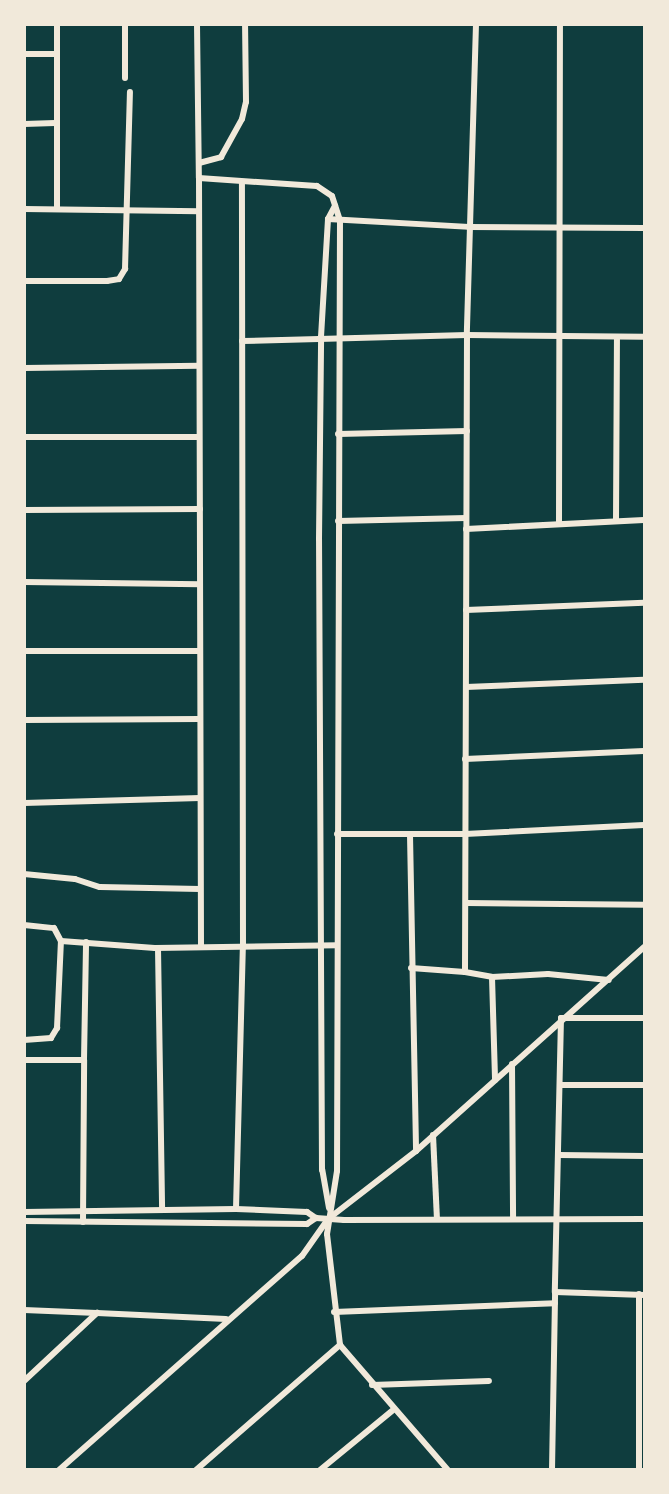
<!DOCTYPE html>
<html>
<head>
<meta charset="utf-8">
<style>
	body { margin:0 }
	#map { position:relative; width:669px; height:1494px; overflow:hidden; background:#0f3d3e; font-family:Mulish,sans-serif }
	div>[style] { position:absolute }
	.minor>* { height:6px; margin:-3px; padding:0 3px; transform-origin:3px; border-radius:3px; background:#f1e9da }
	span { translate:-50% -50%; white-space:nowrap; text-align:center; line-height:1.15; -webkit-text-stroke:6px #f1e9da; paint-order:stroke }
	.frame { position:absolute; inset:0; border:26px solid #f1e9da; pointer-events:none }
</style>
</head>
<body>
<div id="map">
	<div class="minor">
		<i style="left:125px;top:24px;width:54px;rotate:90deg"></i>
		<i style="left:197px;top:24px;width:154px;rotate:89.3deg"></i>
		<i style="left:199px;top:178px;width:118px;rotate:3.9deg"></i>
		<i style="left:317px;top:186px;width:18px;rotate:34deg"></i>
		<i style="left:332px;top:196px;width:25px;rotate:72deg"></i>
		<i style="left:340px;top:220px;width:951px;rotate:90.18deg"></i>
		<i style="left:337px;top:1171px;width:64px;rotate:99deg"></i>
		<i style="left:327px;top:1234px;width:112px;rotate:83.3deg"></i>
		<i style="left:340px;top:1345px;width:165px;rotate:49.2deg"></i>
		<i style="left:476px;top:24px;width:311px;rotate:91.7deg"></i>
		<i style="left:467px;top:335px;width:637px;rotate:90.18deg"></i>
		<i style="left:465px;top:972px;width:27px;rotate:10deg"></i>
		<i style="left:492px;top:977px;width:103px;rotate:88.3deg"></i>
		<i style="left:24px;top:54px;width:33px"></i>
		<i style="left:57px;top:54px;width:155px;rotate:90deg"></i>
		<i style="left:57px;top:54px;width:30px;rotate:-90deg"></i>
		<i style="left:24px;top:124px;width:31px;rotate:-2deg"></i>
		<i style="left:199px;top:163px;width:23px;rotate:-15deg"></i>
		<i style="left:221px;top:157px;width:43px;rotate:-61.1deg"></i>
		<i style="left:242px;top:119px;width:17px;rotate:-77deg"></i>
		<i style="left:246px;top:102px;width:78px;rotate:-90.7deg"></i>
		<i style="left:199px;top:178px;width:768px;rotate:89.85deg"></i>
		<i style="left:24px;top:209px;width:175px;rotate:0.7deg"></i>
		<i style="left:328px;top:219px;width:141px;rotate:3.2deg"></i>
		<i style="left:469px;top:227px;width:175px;rotate:0.3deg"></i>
		<i style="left:24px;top:281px;width:83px"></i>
		<i style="left:107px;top:281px;width:12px;rotate:-9deg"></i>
		<i style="left:119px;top:279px;width:12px;rotate:-59deg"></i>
		<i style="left:125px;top:269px;width:177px;rotate:-88.4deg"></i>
		<i style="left:242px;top:341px;width:225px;rotate:-1.5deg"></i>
		<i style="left:467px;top:335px;width:177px;rotate:0.6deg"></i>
		<i style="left:24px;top:368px;width:175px;rotate:-0.7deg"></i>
		<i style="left:338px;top:434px;width:129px;rotate:-1.3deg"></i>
		<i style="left:24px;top:437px;width:175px"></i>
		<i style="left:24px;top:510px;width:176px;rotate:-0.3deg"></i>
		<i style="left:338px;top:521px;width:128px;rotate:-1.3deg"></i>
		<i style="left:616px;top:521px;width:184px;rotate:-89.7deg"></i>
		<i style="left:559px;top:524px;width:500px;rotate:-89.89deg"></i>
		<i style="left:466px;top:529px;width:178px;rotate:-2.9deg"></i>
		<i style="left:24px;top:582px;width:176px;rotate:0.7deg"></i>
		<i style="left:466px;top:610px;width:178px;rotate:-2.3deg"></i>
		<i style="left:24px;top:651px;width:176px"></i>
		<i style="left:466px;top:687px;width:178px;rotate:-2.3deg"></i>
		<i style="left:24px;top:720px;width:176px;rotate:-0.3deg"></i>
		<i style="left:465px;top:759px;width:179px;rotate:-2.6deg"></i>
		<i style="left:24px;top:803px;width:176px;rotate:-1.6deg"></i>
		<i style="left:337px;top:834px;width:128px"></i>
		<i style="left:465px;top:834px;width:179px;rotate:-2.9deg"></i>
		<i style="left:410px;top:835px;width:316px;rotate:88.9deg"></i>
		<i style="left:24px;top:874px;width:51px;rotate:5.6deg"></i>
		<i style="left:75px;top:879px;width:26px;rotate:18deg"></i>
		<i style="left:100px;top:887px;width:100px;rotate:1.1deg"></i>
		<i style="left:466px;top:903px;width:178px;rotate:0.6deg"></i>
		<i style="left:24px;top:925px;width:30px;rotate:6deg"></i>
		<i style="left:54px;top:928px;width:15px;rotate:62deg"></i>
		<i style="left:158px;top:948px;width:262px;rotate:89.1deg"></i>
		<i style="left:411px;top:968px;width:54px;rotate:4.2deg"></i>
		<i style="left:492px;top:977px;width:56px;rotate:-3.1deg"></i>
		<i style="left:548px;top:974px;width:61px;rotate:5.6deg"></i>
		<i style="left:644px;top:1018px;width:83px;rotate:180deg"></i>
		<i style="left:561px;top:1018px;width:274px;rotate:91.3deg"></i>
		<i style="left:555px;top:1292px;width:89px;rotate:1.9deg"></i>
		<i style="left:24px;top:1040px;width:27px;rotate:-4deg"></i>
		<i style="left:51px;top:1038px;width:12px;rotate:-59deg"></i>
		<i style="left:57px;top:1028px;width:87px;rotate:-87.4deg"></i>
		<i style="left:61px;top:941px;width:94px;rotate:4.3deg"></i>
		<i style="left:155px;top:948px;width:182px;rotate:-0.9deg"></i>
		<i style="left:24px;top:1060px;width:60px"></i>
		<i style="left:84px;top:1060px;width:118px;rotate:-89deg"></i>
		<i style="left:512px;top:1064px;width:154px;rotate:89.6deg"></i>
		<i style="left:560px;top:1085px;width:84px"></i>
		<i style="left:433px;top:1135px;width:84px;rotate:87.3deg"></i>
		<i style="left:559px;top:1155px;width:85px;rotate:0.7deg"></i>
		<i style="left:329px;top:1208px;width:39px;rotate:-100deg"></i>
		<i style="left:322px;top:1170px;width:631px;rotate:-90.27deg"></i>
		<i style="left:319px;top:539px;width:202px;rotate:-89.4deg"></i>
		<i style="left:321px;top:337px;width:118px;rotate:-86.6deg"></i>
		<i style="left:328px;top:219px;width:15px;rotate:-62deg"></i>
		<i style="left:236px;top:1209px;width:264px;rotate:-88.5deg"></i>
		<i style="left:243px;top:945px;width:763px;rotate:-90.08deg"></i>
		<i style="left:24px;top:1212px;width:212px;rotate:-0.8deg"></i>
		<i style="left:236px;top:1209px;width:71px;rotate:2.4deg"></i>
		<i style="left:307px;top:1212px;width:11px;rotate:34deg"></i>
		<i style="left:316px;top:1218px;width:28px;rotate:4deg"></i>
		<i style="left:344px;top:1220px;width:300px;rotate:-0.2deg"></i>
		<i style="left:24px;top:1221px;width:283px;rotate:0.6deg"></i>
		<i style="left:307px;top:1224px;width:11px;rotate:-34deg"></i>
		<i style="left:83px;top:1222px;width:162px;rotate:-89.6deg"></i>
		<i style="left:639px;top:1294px;width:176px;rotate:90deg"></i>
		<i style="left:24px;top:1310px;width:73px;rotate:2.4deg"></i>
		<i style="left:334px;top:1312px;width:221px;rotate:-2.3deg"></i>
		<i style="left:24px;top:1381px;width:100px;rotate:-43deg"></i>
		<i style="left:97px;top:1313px;width:129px;rotate:2.7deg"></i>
		<i style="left:372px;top:1385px;width:117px;rotate:-2deg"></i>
		<i style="left:59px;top:1470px;width:324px;rotate:-41.4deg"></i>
		<i style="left:302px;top:1256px;width:45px;rotate:-54.9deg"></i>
		<i style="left:328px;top:1219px;width:111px;rotate:-37.7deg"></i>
		<i style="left:416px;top:1151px;width:306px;rotate:-41.8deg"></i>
		<i style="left:196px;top:1470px;width:191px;rotate:-41deg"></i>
		<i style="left:320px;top:1470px;width:94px;rotate:-39.4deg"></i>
		<i style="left:552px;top:1470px;width:178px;rotate:-89deg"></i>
	</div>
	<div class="frame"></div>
</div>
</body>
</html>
